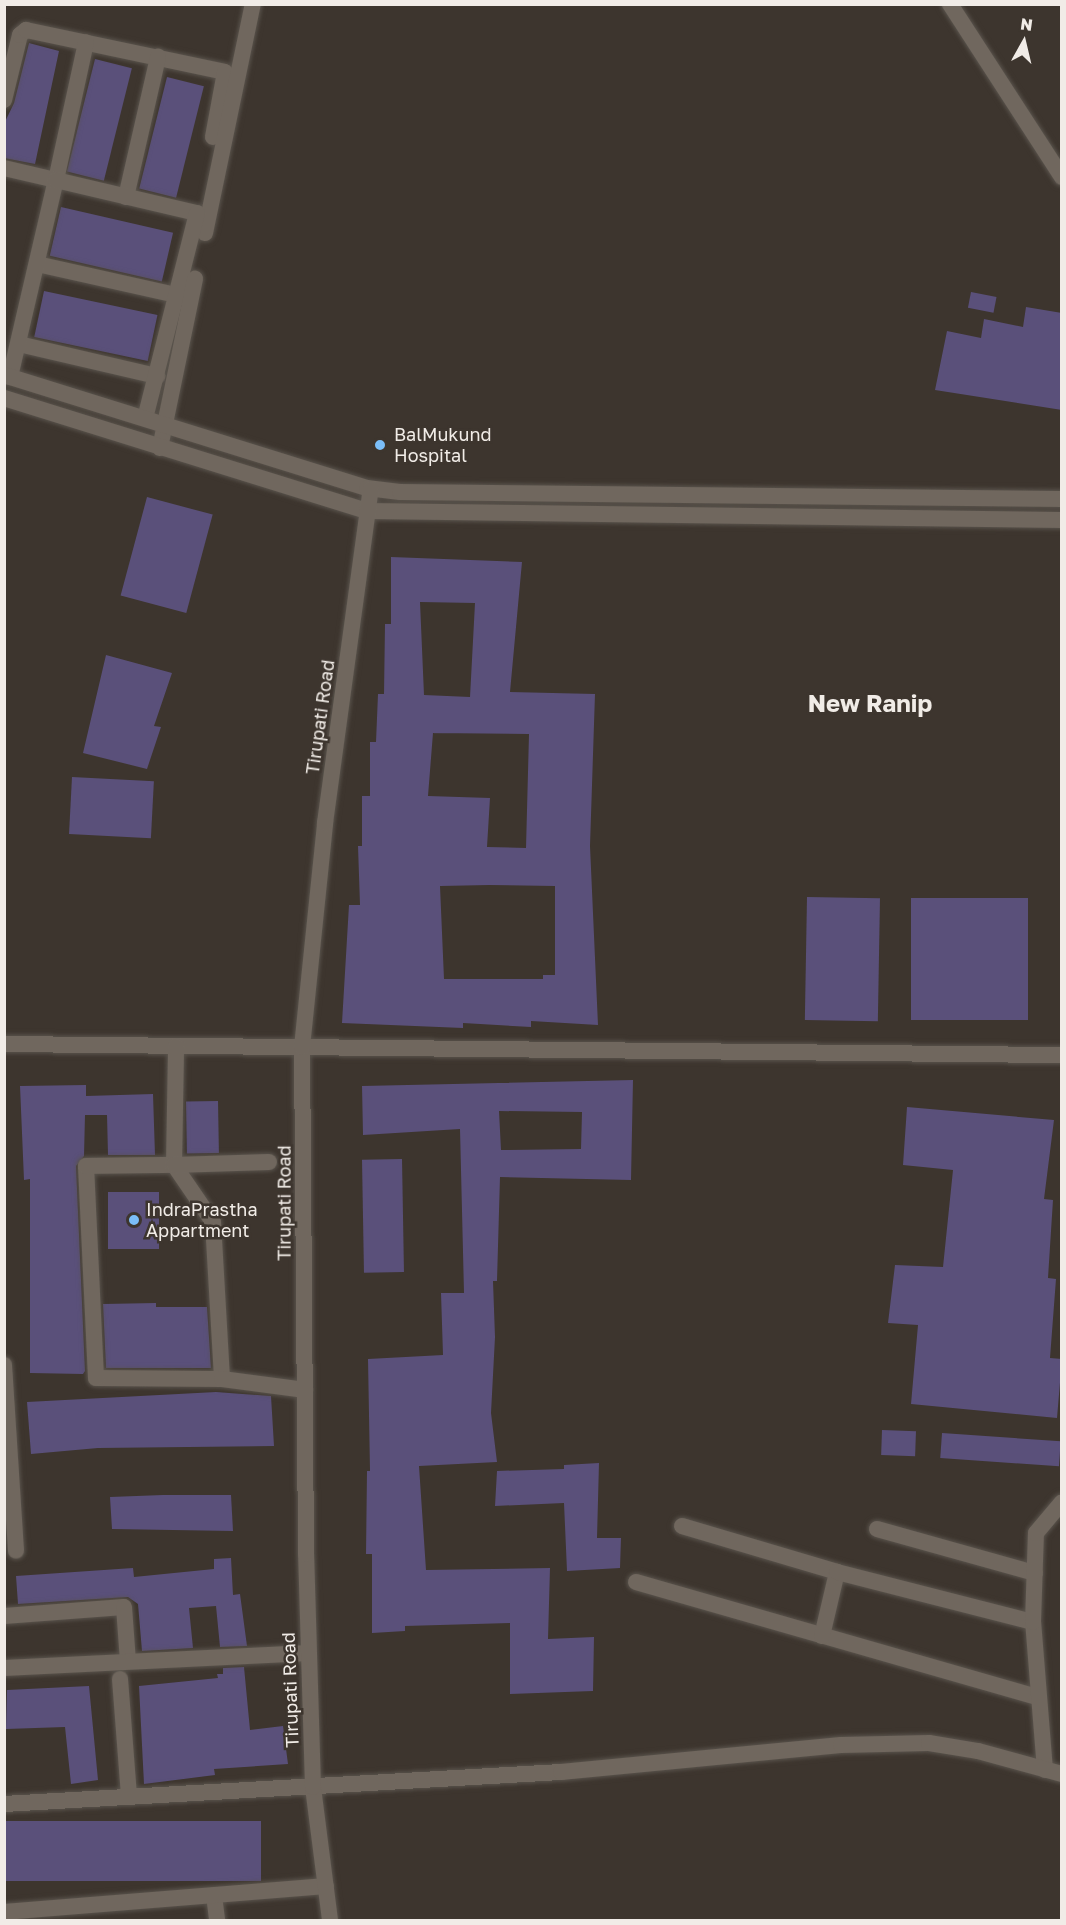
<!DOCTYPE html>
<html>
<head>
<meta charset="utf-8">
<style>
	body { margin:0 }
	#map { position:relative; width:1066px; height:1925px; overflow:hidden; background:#3d352e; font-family:"Golos Text",sans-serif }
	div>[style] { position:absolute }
	.building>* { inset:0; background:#5a507a; transform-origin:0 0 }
	.roads { filter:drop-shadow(0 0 2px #59534c) drop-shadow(0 0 2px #59534c) }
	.minor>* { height:16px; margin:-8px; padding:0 8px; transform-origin:8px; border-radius:8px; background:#70675e }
	.tertiary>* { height:16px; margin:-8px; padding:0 8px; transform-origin:8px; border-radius:8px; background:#70675e }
	.secondary>* { height:16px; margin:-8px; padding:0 8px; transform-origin:8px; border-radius:8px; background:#70675e }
	.dots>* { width:16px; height:16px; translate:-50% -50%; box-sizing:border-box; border:3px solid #3d352e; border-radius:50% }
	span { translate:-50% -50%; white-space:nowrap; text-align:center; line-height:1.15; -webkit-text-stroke:5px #3d352e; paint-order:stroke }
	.poi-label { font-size:18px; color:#f1ece7 }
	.left { translate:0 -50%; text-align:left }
	.street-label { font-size:18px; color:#f1ece7 }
	.district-label { font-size:24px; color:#f1ece7; font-weight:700 }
	.frame { position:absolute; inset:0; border:6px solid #f1ece7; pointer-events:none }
	.north { position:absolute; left:994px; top:12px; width:60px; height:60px; -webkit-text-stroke:4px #3d352e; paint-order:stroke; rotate:8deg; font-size:16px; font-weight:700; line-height:24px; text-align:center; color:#f1ece7 }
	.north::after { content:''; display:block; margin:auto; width:21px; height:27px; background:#f1ece7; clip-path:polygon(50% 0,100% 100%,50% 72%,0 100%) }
</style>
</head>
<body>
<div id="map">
	<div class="building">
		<i style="clip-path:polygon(29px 43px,59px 51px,35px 164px,4px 158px,4px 124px,14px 103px)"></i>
		<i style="left:95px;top:59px;width:38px;height:116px;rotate:14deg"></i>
		<i style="left:167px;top:77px;width:38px;height:115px;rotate:14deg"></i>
		<i style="left:61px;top:207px;width:115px;height:50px;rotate:13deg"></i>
		<i style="left:44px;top:291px;width:116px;height:47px;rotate:12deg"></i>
		<i style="left:971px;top:292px;width:26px;height:16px;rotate:11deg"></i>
		<i style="clip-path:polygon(1026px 307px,1062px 313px,1062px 410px,935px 390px,947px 331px,981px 338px,984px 319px,1023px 327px)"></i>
		<i style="left:147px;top:497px;width:68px;height:102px;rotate:15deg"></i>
		<i style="clip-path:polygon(evenodd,391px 557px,522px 562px,510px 692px,595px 694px,590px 846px,598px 1025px,531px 1021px,531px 1027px,463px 1023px,463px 1028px,342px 1023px,349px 905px,360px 905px,358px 846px,362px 846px,362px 796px,370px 796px,370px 742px,376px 742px,378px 694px,384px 694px,385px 624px,391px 624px,391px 557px,420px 602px,475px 603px,470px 697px,424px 695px,420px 602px,391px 557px,433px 733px,529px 734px,526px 848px,487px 847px,490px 798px,428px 796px,433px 733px,391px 557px,489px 885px,555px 886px,555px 975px,543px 975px,543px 979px,444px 979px,440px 886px,489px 885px)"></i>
		<i style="clip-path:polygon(106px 655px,172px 673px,154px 726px,161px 727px,147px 769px,83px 753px)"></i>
		<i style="left:72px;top:777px;width:82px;height:57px;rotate:3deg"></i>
		<i style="left:807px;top:897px;width:73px;height:123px;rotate:1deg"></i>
		<i style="left:1028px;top:898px;width:122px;height:117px;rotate:90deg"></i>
		<i style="clip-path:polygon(evenodd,633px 1080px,631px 1180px,500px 1177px,497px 1281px,493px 1281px,495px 1337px,491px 1413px,497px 1462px,419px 1466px,426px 1570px,550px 1568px,548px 1639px,594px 1637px,593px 1691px,510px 1694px,510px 1623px,405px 1626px,405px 1631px,372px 1633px,372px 1554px,366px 1554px,367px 1471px,370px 1471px,368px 1359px,443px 1355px,441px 1293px,464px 1293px,460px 1129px,363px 1135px,362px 1086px,633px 1080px,499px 1111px,582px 1112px,581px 1149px,501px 1150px,499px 1111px)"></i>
		<i style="clip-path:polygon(86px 1085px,86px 1096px,153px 1094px,155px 1155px,108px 1155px,107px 1115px,85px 1115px,84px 1156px,76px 1166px,85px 1371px,83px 1374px,30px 1373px,30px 1179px,24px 1180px,20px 1086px)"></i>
		<i style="left:218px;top:1101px;width:52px;height:32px;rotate:89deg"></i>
		<i style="clip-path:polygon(907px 1107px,1054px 1120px,1044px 1199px,1053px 1200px,1048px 1278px,1056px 1279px,1050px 1358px,1062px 1359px,1057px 1418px,911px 1404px,918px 1325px,888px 1323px,895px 1265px,943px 1267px,953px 1170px,903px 1165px)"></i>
		<i style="left:402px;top:1159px;width:113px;height:40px;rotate:89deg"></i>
		<i style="left:108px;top:1192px;width:51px;height:57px"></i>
		<i style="clip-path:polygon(156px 1303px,156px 1307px,207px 1307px,211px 1368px,106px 1368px,103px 1304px)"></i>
		<i style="clip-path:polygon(216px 1392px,271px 1396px,274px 1446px,98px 1448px,31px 1454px,27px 1402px)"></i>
		<i style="left:882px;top:1430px;width:34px;height:25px;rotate:2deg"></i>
		<i style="left:942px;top:1433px;width:119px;height:25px;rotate:4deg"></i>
		<i style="clip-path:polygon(599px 1463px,597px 1538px,621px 1538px,620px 1568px,567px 1571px,564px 1503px,495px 1506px,497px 1471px,564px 1469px,564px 1465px)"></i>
		<i style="clip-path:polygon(163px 1495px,231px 1495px,233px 1531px,112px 1529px,110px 1497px)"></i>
		<i style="clip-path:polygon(231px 1558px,233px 1595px,240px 1594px,247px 1646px,220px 1647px,216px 1606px,189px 1608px,193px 1648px,142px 1651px,138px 1604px,128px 1597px,18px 1604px,16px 1576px,133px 1568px,134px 1577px,214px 1569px,214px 1559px)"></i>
		<i style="clip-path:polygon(244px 1667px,250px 1730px,283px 1726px,288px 1764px,214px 1769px,215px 1775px,144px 1784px,139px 1686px,218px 1678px,217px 1674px,223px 1674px,223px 1668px)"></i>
		<i style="clip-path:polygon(89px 1686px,98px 1780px,71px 1784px,65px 1727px,6px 1729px,7px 1690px)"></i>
		<i style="left:261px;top:1821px;width:60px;height:258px;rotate:90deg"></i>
	</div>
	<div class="roads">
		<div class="minor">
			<i style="left:4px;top:100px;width:67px;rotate:-76.2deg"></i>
			<i style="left:20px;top:35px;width:8px;rotate:-40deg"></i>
			<i style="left:26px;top:30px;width:203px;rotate:11.9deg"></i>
			<i style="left:225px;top:72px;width:66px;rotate:100.5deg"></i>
			<i style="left:4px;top:168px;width:53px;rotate:13deg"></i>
			<i style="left:56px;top:180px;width:141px;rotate:-77.7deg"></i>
			<i style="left:126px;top:197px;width:144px;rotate:-77.1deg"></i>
			<i style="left:205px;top:233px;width:234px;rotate:-78.2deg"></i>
			<i style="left:37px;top:264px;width:147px;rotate:12.6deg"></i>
			<i style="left:19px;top:344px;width:142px;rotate:13.1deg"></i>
			<i style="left:10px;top:377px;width:202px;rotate:-76.9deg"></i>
			<i style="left:56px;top:180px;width:145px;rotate:13.2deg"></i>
			<i style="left:197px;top:213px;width:212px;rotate:104.2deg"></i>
			<i style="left:160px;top:448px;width:173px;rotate:-78.3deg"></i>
			<i style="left:4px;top:1044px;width:1058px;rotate:0.6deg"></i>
			<i style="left:174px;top:1165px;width:69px;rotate:55.6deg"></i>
			<i style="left:213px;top:1222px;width:157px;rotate:86.7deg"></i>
			<i style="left:222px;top:1379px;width:126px;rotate:-179.5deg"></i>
			<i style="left:96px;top:1378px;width:212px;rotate:-92.7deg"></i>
			<i style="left:86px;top:1166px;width:88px;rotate:-0.7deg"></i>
			<i style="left:174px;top:1165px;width:119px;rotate:-89deg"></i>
			<i style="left:174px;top:1165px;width:95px;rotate:-1.8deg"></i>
			<i style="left:4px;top:1365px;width:186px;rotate:86.3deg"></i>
			<i style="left:222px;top:1379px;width:84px;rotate:7.5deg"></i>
			<i style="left:682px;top:1526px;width:162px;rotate:16.5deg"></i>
			<i style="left:877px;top:1529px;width:164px;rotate:15.6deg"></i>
			<i style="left:636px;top:1582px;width:418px;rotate:16deg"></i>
			<i style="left:4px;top:1616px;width:120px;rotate:-4.3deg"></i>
			<i style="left:124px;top:1607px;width:54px;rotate:85.8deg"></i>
			<i style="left:822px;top:1636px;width:66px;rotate:-76.8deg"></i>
			<i style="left:837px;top:1572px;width:202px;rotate:14.3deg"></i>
			<i style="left:4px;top:1668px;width:305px;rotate:-2.8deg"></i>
			<i style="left:120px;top:1679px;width:118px;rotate:85.6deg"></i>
			<i style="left:1045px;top:1770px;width:148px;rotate:-94.6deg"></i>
			<i style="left:1033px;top:1622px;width:89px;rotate:-88.1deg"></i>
			<i style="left:1036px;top:1533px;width:40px;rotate:-50deg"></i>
			<i style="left:4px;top:1804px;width:558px;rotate:-3.29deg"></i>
			<i style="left:561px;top:1772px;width:281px;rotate:-5.5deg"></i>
			<i style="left:841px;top:1745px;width:88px;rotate:-1.3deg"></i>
			<i style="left:929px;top:1743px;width:50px;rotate:9.3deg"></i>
			<i style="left:978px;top:1751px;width:87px;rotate:15.3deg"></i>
			<i style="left:214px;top:1895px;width:25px;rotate:83deg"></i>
			<i style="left:4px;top:1912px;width:323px;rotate:-4.6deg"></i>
		</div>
		<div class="tertiary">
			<i style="left:4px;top:375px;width:380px;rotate:17.3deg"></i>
			<i style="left:367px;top:488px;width:33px;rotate:7deg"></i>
			<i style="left:400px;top:492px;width:662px;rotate:0.61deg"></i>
			<i style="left:4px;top:398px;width:380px;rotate:17.3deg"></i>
			<i style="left:367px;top:511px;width:695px;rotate:0.74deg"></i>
			<i style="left:330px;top:1920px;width:134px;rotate:-97.3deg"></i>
			<i style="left:313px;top:1787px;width:233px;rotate:-91.7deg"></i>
			<i style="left:306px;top:1554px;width:507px;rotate:-90.45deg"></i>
			<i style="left:302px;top:1047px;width:225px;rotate:-84.1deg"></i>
			<i style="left:325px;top:823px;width:337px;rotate:-82.2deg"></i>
		</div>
		<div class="secondary">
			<i style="left:950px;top:4px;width:206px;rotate:57.1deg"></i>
		</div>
	</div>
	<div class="dots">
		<i style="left:380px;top:445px;background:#7bbef8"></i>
		<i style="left:134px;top:1220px;background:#7bbef8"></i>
	</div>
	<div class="poi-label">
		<span class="left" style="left:394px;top:445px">BalMukund<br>Hospital</span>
		<span class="left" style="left:146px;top:1220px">IndraPrastha<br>Appartment</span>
	</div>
	<div class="street-label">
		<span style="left:320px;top:717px;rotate:-82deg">Tirupati Road</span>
		<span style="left:284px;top:1203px;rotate:-90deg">Tirupati Road</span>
		<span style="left:290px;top:1690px;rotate:-92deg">Tirupati Road</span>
	</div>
	<div class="district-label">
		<span style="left:870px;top:703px">New Ranip</span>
	</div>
	<div class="frame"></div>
	<div class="north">N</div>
</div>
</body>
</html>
